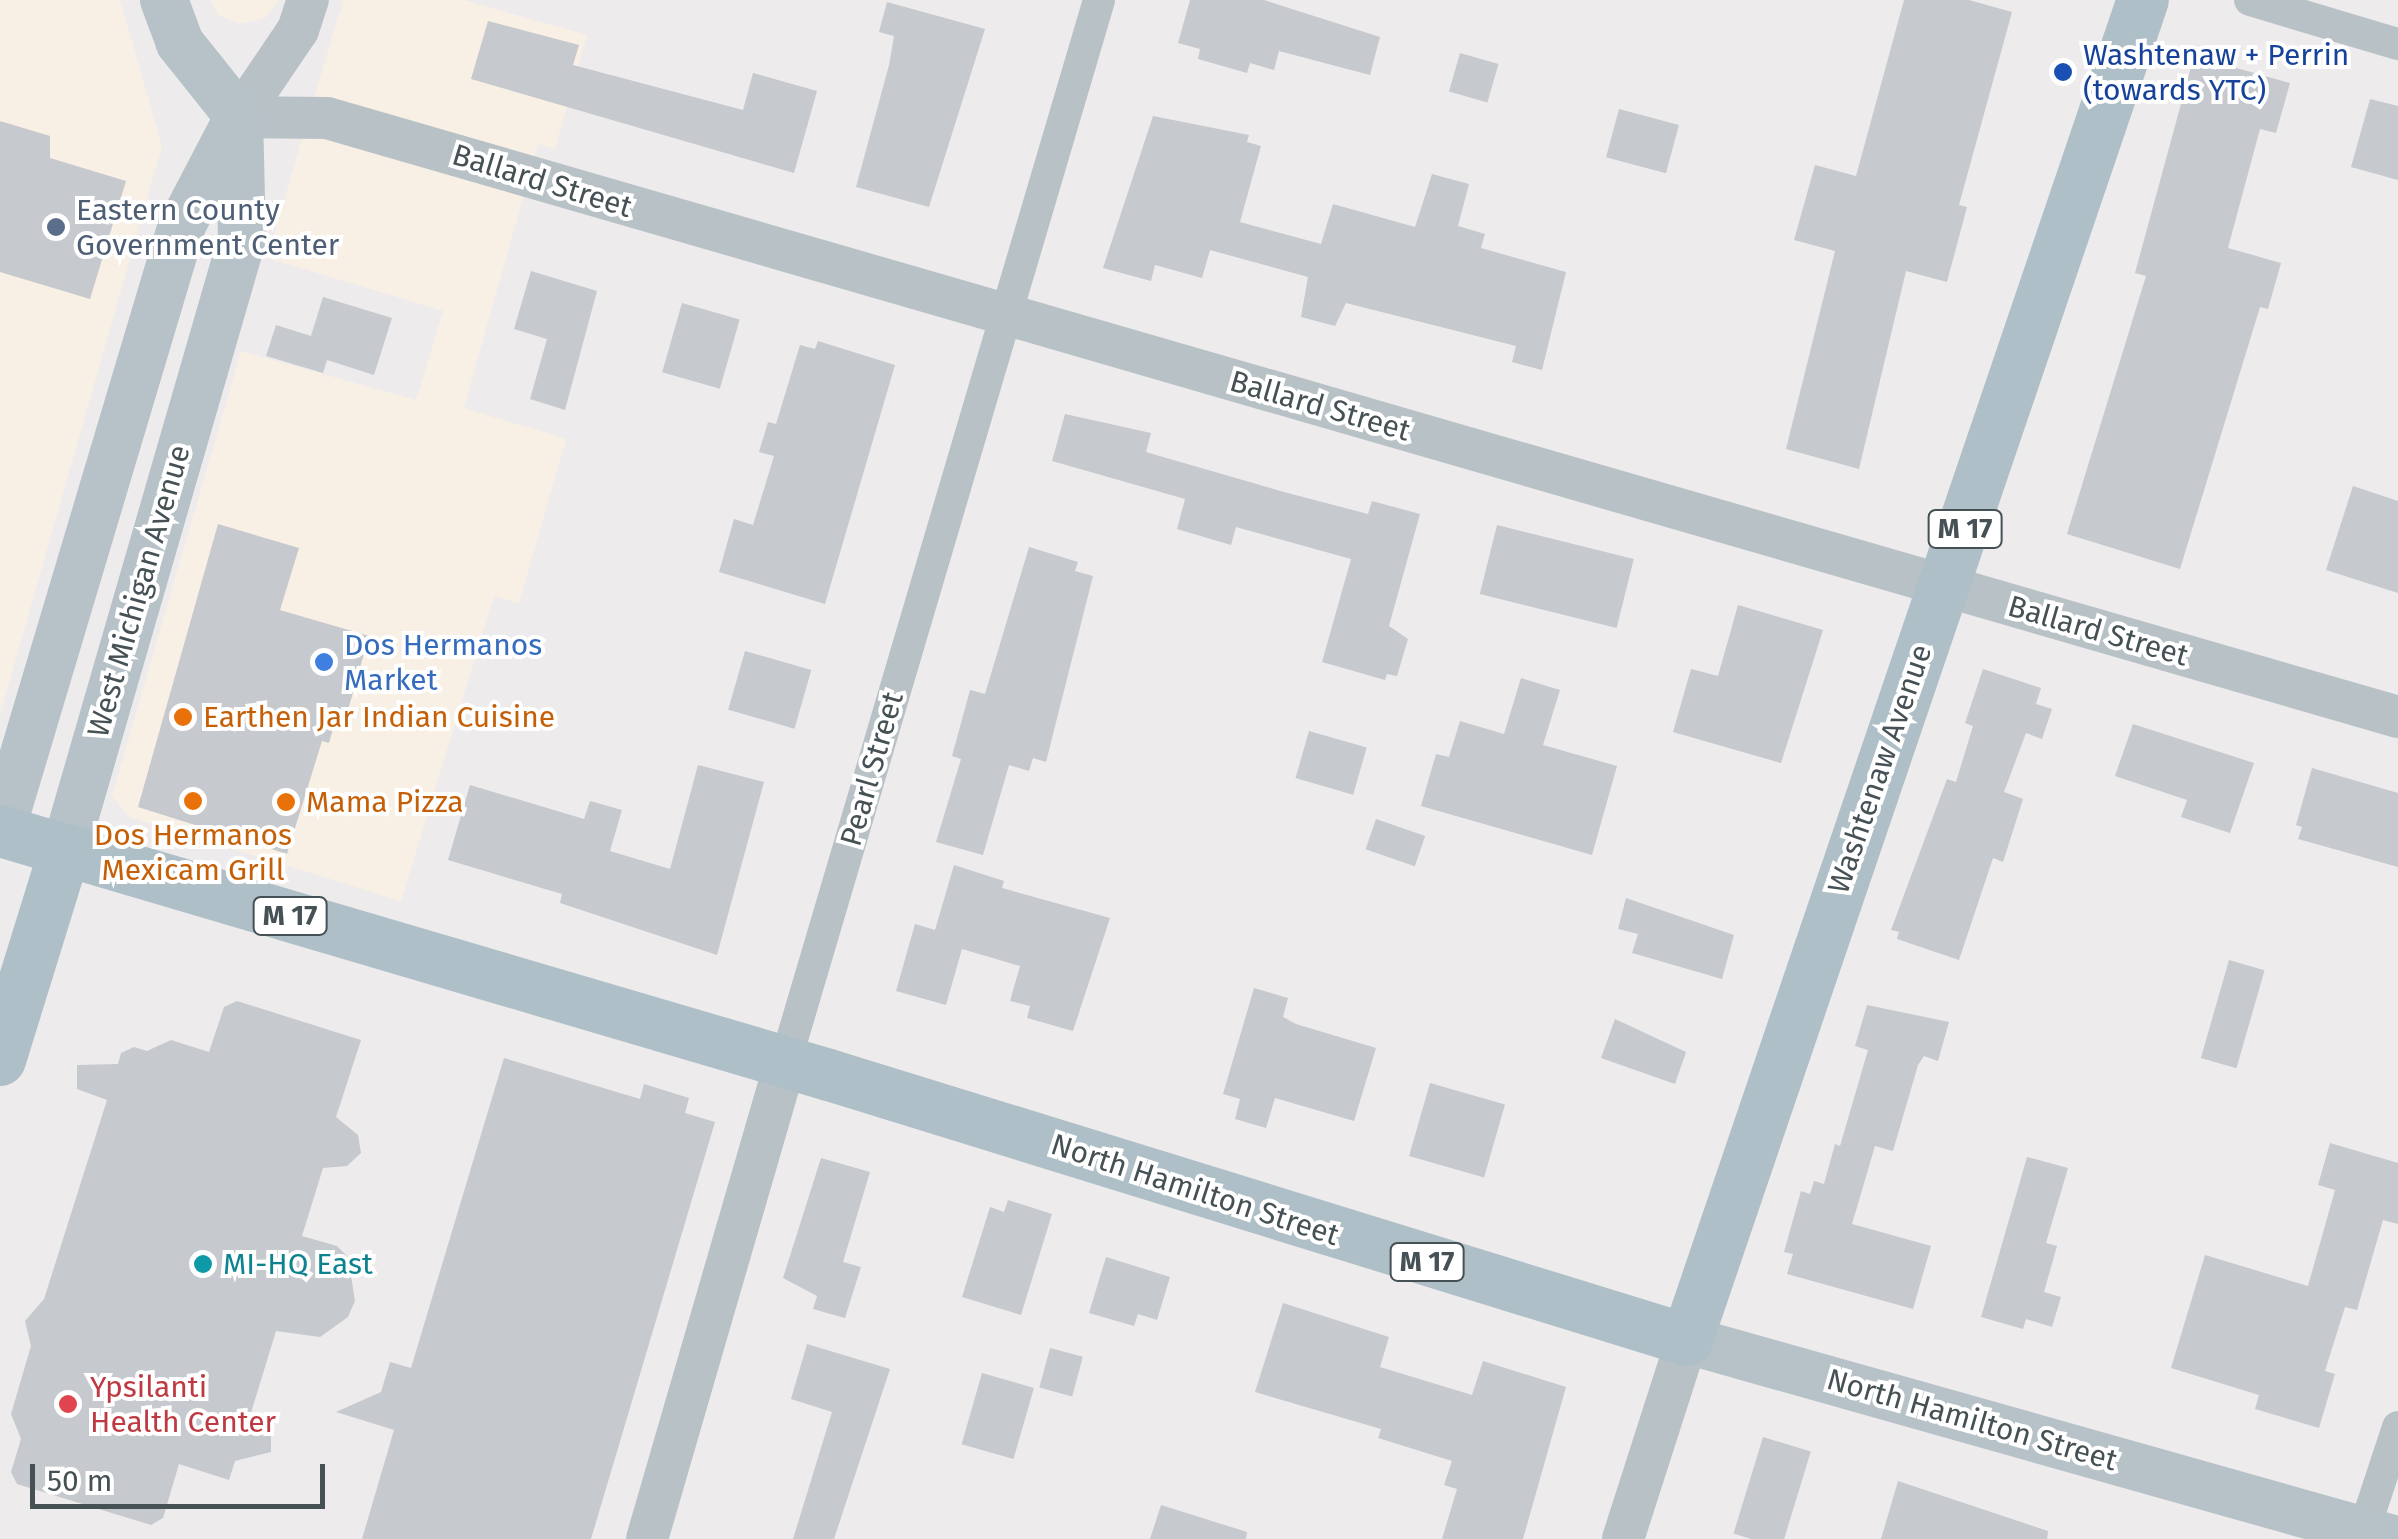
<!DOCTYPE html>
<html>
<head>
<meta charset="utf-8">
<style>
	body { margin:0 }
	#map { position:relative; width:2398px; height:1539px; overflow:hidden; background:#eeebec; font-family:"Fira Sans",sans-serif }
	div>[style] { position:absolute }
	.commercial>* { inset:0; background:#f8efe5 }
	.building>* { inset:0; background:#c6c9cd; transform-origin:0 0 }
	.minor>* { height:32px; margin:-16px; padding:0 16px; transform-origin:16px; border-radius:16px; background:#b8c2c6 }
	.tertiary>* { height:42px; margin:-21px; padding:0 21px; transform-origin:21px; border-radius:21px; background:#b8c2c6 }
	.secondary>* { height:48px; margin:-24px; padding:0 24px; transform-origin:24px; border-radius:24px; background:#b6c2c8 }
	.primary>* { height:52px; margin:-26px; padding:0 26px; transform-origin:26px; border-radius:26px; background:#aebfc7 }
	.dots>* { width:28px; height:28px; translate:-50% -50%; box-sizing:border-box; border:5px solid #fff; border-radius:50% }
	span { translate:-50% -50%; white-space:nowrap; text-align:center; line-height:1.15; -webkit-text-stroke:8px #fff; paint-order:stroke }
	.shield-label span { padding:2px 8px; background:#fff; border:2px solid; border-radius:8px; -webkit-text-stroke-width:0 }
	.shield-label { font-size:28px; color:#465156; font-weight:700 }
	.transit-label { font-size:30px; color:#164399 }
	.left { translate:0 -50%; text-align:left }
	.street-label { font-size:30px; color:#465156 }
	.service-label { font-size:30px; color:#4e5e75 }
	.shop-label { font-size:30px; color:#366cbe }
	.food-label { font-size:30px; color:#c56008 }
	.culture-label { font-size:30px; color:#0d838f }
	.health-label { font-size:30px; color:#be3a42 }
	.scale { position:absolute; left:30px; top:1464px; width:295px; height:45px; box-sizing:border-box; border:5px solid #465156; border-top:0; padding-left:12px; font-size:30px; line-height:35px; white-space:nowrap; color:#465156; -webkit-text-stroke:8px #fff; paint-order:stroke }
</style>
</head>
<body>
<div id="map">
	<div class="commercial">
		<i style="clip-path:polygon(0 0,120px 0,162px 146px,0 715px)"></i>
		<i style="clip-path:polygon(210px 0,279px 0,265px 18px,240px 24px,218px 15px)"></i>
		<i style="clip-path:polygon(343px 0,463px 0,587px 35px,555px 149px,538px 144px,464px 408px,566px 439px,519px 603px,494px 596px,401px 901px,129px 817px,112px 796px,241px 351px,416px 400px,443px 311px,267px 258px)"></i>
	</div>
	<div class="building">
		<i style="clip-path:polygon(1190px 0,1264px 0,1380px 37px,1370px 75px,1279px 51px,1274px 70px,1250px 63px,1247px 73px,1198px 59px,1200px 49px,1178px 43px)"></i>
		<i style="clip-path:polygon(1904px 0,1969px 0,2012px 12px,1959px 205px,1967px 207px,1947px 282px,1906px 271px,1859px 469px,1786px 449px,1835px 251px,1794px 240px,1815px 165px,1856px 176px)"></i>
		<i style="clip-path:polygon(887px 2px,985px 29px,929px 207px,856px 187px,889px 65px,894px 36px,879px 32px)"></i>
		<i style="clip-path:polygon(488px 21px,579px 45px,573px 65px,743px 110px,753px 73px,817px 91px,794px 173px,471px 79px)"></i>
		<i style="left:1460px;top:53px;width:40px;height:40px;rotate:16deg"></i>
		<i style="clip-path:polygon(2194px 56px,2290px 83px,2276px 133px,2260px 129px,2228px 248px,2281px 263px,2268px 309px,2260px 307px,2180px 569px,2067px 534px,2146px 276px,2135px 273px)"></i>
		<i style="clip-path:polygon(2370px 99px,2398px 106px,2398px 180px,2351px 167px)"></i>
		<i style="left:1619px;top:109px;width:62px;height:50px;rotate:15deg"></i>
		<i style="clip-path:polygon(1153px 116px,1249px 135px,1247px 142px,1261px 146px,1240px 222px,1321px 244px,1333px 204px,1415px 227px,1432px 174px,1469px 184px,1458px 226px,1485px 234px,1481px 248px,1566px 272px,1542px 370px,1512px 362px,1516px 346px,1346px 303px,1335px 326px,1301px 317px,1308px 277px,1210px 250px,1202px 278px,1155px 265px,1151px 281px,1103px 268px)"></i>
		<i style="clip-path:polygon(0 121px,50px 136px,50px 158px,126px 181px,90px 299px,0 272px)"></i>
		<i style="clip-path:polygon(531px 271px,597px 291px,565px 410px,530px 399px,547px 339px,514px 329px)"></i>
		<i style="clip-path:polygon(323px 297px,392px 318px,374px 375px,327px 360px,323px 373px,266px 356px,276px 325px,311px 336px)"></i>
		<i style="left:682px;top:303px;width:60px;height:72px;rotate:16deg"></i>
		<i style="clip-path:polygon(818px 341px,895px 365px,825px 604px,719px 572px,734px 519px,753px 525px,774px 456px,759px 452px,768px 422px,776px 424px,800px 345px,815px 349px)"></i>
		<i style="clip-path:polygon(1065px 414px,1151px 433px,1146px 452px,1284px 492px,1368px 514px,1372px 501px,1420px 514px,1389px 626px,1408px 639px,1397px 676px,1387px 674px,1385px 680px,1322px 662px,1351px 559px,1236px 527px,1231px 545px,1177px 529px,1185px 499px,1052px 461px)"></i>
		<i style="clip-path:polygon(2353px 486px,2398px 501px,2398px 593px,2326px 570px)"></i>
		<i style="clip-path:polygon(218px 524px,299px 548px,280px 610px,369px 636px,346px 717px,337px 715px,329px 743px,322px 741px,287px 854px,138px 807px)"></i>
		<i style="left:1497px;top:525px;width:141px;height:71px;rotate:14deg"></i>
		<i style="clip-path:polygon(1029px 547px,1078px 562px,1075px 571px,1093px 576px,1046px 762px,1033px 758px,1029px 771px,1009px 765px,983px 855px,936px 842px,961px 759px,952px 756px,970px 690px,985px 694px)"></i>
		<i style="clip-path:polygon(1738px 605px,1823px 630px,1781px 763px,1673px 732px,1691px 669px,1718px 676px)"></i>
		<i style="left:745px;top:651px;width:69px;height:61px;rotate:16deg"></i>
		<i style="clip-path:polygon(1983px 669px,2041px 688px,2036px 704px,2052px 709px,2042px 739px,2026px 733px,2004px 792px,2023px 799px,2003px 862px,1993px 858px,1959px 960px,1897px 939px,1899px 932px,1891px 930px,1947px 779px,1956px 782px,1973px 726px,1965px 723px)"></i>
		<i style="clip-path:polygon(1521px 678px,1560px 690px,1543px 745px,1617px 766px,1592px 855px,1421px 806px,1436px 754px,1449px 757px,1460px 721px,1504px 734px)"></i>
		<i style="clip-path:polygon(2133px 724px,2254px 763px,2230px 833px,2181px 817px,2187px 800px,2115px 776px)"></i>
		<i style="left:1309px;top:731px;width:60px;height:49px;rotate:16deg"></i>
		<i style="clip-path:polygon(698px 765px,764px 782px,717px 955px,560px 903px,562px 894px,448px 860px,470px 785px,584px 819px,590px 801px,622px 810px,610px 851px,670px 869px)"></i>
		<i style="clip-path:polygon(2312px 768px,2398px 793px,2398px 867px,2298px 839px,2302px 827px,2296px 825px)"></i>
		<i style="left:1376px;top:819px;width:52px;height:32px;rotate:19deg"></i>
		<i style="clip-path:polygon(954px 865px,1004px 881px,1002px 888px,1110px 918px,1073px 1031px,1027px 1018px,1030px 1006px,1010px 1001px,1020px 966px,962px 949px,946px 1005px,896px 991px,915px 924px,935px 930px)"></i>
		<i style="clip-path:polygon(1626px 898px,1734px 935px,1722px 979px,1632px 953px,1638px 934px,1618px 929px)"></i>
		<i style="left:2229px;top:960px;width:37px;height:102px;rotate:16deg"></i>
		<i style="clip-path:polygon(1254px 988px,1288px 998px,1283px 1017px,1296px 1024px,1376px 1048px,1354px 1121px,1275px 1098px,1266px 1128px,1235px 1119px,1240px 1099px,1223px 1094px)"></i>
		<i style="clip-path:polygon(237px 1001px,361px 1040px,336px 1117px,358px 1135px,361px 1153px,347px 1166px,323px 1168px,302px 1236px,337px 1246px,348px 1257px,355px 1301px,348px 1317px,320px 1337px,276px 1331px,250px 1416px,271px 1430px,271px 1452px,235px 1461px,229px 1480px,179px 1464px,163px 1518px,151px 1525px,17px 1484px,11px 1472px,21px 1439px,11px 1414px,31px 1346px,25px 1321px,44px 1299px,107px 1100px,77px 1089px,77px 1065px,118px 1064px,121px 1053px,134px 1047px,147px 1051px,171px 1040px,209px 1052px,224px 1007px)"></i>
		<i style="clip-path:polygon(1867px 1005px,1949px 1022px,1938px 1061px,1924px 1056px,1918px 1065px,1893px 1151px,1875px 1146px,1852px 1224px,1931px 1246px,1913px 1309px,1787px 1274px,1793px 1254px,1784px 1252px,1801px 1191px,1810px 1194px,1814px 1181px,1824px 1184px,1835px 1144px,1840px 1146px,1868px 1050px,1855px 1046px)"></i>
		<i style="clip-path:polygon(1615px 1019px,1686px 1052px,1675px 1084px,1601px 1058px)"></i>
		<i style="clip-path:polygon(504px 1058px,640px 1099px,644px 1084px,689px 1098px,685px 1113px,715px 1122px,591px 1539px,362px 1539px,394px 1430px,336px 1412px,381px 1392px,390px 1362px,411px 1368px)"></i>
		<i style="left:1430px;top:1083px;width:78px;height:76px;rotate:16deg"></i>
		<i style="clip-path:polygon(2330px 1143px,2398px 1163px,2398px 1224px,2383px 1220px,2357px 1310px,2345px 1307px,2325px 1371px,2335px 1374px,2319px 1428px,2255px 1409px,2259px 1395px,2171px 1368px,2205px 1255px,2308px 1286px,2335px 1190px,2318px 1185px)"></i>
		<i style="clip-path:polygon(2027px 1157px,2068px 1168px,2046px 1243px,2057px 1246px,2044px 1292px,2061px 1297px,2052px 1327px,2026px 1319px,2023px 1329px,1981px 1317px)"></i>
		<i style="clip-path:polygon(821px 1158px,870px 1172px,843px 1262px,861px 1267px,845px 1318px,813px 1309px,817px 1296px,783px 1278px)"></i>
		<i style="clip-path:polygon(1008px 1200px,1052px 1214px,1021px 1315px,962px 1297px,990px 1207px,1004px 1212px)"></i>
		<i style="clip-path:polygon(1106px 1257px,1170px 1277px,1157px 1320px,1138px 1314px,1134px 1326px,1089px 1313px)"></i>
		<i style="clip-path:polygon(1283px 1303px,1389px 1337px,1380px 1367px,1472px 1395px,1483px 1361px,1566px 1387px,1523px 1539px,1442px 1539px,1457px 1489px,1444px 1485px,1452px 1461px,1378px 1438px,1381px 1429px,1255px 1392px)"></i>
		<i style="clip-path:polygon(807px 1344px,890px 1369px,834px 1539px,793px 1539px,832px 1412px,791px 1399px)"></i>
		<i style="left:1050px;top:1348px;width:34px;height:41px;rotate:15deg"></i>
		<i style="left:982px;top:1373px;width:54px;height:74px;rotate:16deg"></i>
		<i style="left:1763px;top:1437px;width:50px;height:101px;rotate:17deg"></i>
		<i style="clip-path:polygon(1898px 1481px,2048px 1531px,2047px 1539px,1881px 1539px)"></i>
		<i style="clip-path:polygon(1161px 1505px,1247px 1532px,1246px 1539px,1150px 1539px)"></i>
	</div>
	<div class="minor">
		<i style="left:2250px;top:0;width:154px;rotate:16.6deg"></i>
		<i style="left:785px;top:1063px;width:1108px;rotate:-73.54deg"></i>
		<i style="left:2361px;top:1539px;width:118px;rotate:-71.7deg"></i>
	</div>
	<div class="tertiary">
		<i style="left:239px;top:117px;width:88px;rotate:0.7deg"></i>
		<i style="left:327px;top:118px;width:2156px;rotate:16.13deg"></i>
		<i style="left:239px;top:117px;width:105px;rotate:-55.9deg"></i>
		<i style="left:298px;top:30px;width:32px;rotate:-72deg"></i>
		<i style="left:647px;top:1539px;width:496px;rotate:-73.8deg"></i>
		<i style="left:1623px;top:1539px;width:209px;rotate:-72.2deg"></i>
	</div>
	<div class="secondary">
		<i style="left:1px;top:831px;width:632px;rotate:-73.37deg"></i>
		<i style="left:182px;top:225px;width:119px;rotate:-62.4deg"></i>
		<i style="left:65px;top:850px;width:636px;rotate:-73.84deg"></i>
		<i style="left:242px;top:239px;width:122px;rotate:-91.4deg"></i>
		<i style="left:239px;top:117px;width:95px;rotate:-128.6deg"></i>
		<i style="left:180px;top:43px;width:46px;rotate:-110.4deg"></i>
		<i style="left:1687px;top:1340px;width:734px;rotate:15.74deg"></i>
	</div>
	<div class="primary">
		<i style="left:0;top:831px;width:864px;rotate:16.4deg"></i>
		<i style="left:829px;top:1075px;width:898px;rotate:17.16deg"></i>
		<i style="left:1687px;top:1340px;width:1415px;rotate:-71.21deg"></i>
		<i style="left:0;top:1060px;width:220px;rotate:-72.8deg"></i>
	</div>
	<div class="dots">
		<i style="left:2063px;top:72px;background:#1a4fb4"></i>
		<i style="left:56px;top:227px;background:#5c6f8a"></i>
		<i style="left:324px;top:662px;background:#3f7fe0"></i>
		<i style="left:183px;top:717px;background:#e8710a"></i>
		<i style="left:193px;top:801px;background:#e8710a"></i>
		<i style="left:286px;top:802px;background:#e8710a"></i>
		<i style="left:203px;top:1264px;background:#0f9aa8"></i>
		<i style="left:68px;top:1404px;background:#e0444e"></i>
	</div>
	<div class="shield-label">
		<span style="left:1965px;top:529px">M 17</span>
		<span style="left:290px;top:916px">M 17</span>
		<span style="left:1427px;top:1262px">M 17</span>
	</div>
	<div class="transit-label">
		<span class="left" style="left:2083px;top:72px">Washtenaw + Perrin<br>(towards YTC)</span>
	</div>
	<div class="street-label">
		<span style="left:542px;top:181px;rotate:17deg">Ballard Street</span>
		<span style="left:1320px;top:406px;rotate:16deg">Ballard Street</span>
		<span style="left:139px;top:591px;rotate:-74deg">West Michigan Avenue</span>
		<span style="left:2098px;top:631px;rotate:16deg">Ballard Street</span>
		<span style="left:872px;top:769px;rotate:-74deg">Pearl Street</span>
		<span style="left:1880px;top:769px;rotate:-71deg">Washtenaw Avenue</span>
		<span style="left:1195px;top:1190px;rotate:18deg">North Hamilton Street</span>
		<span style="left:1972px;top:1420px;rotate:16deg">North Hamilton Street</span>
	</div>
	<div class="service-label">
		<span class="left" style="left:76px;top:227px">Eastern County<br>Government Center</span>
	</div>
	<div class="shop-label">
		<span class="left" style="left:344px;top:662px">Dos Hermanos<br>Market</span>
	</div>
	<div class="food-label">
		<span class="left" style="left:203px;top:717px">Earthen Jar Indian Cuisine</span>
		<span class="left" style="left:306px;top:802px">Mama Pizza</span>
		<span style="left:193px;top:852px">Dos Hermanos<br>Mexicam Grill</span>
	</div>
	<div class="culture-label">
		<span class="left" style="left:223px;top:1264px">MI-HQ East</span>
	</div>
	<div class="health-label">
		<span class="left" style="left:90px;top:1404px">Ypsilanti<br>Health Center</span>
	</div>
	<div class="scale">50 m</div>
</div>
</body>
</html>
